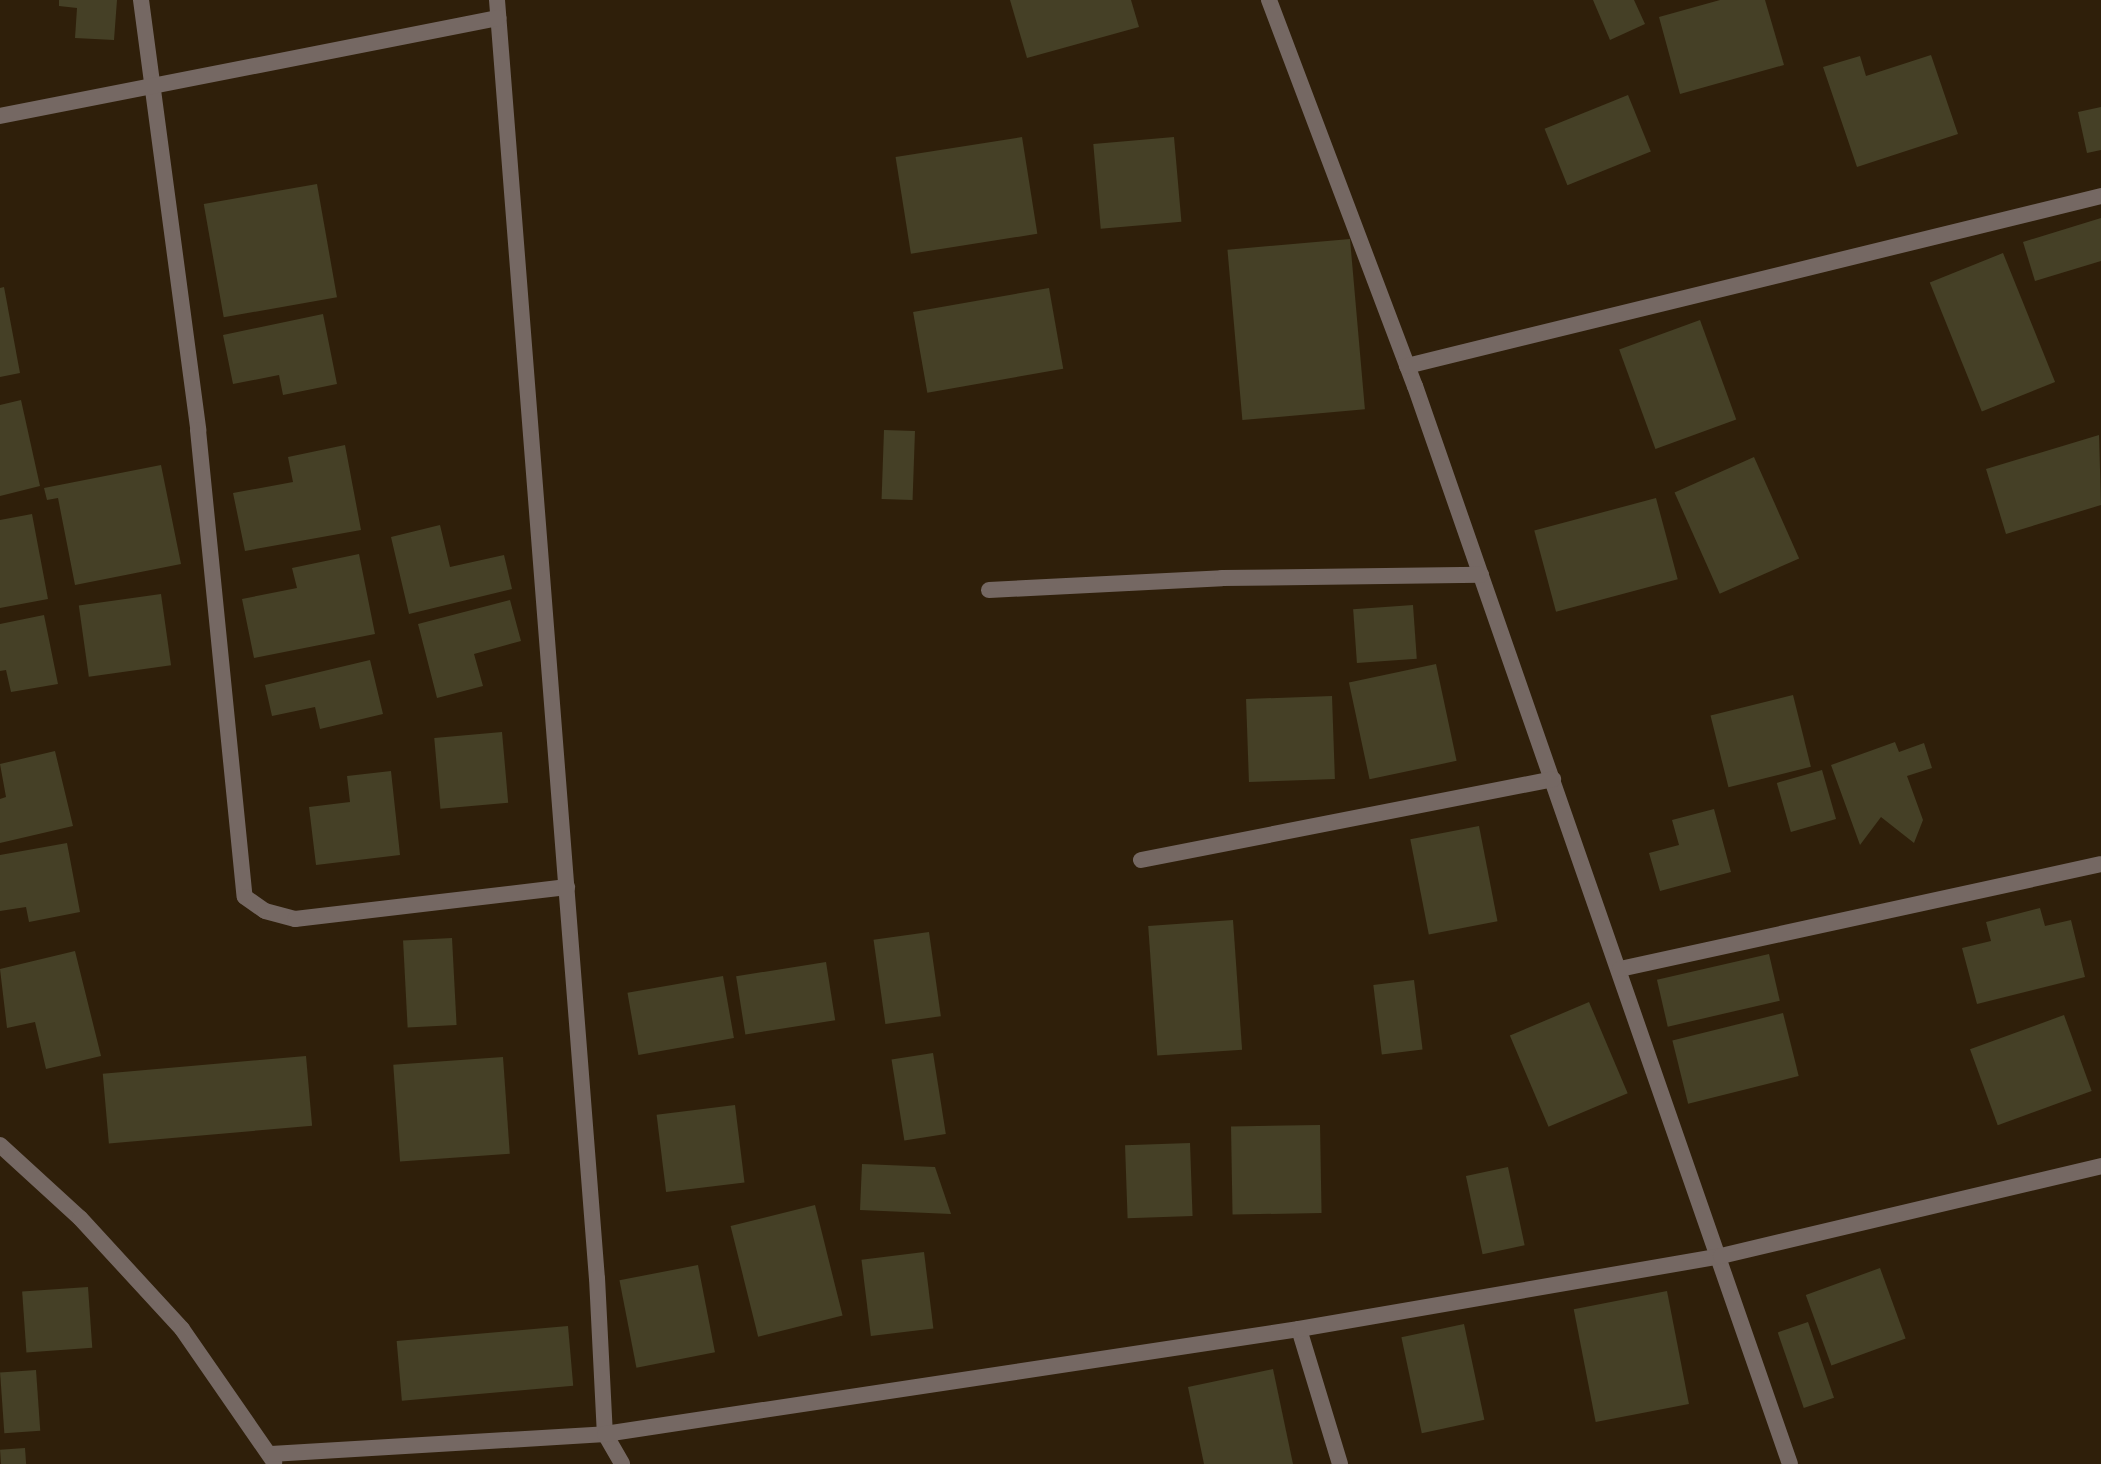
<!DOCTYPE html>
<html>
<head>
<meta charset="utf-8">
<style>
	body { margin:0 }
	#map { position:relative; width:2101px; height:1464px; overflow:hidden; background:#2f1f0a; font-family:Inter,sans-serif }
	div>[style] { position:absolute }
	.building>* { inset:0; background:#454026; transform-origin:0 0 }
	.minor>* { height:16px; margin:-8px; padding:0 8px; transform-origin:8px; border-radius:8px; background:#756863 }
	span { translate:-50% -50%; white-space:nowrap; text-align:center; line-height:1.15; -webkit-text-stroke:6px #251603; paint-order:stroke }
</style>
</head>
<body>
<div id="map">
	<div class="building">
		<i style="clip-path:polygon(59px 0,117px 0,114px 40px,75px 38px,77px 8px,59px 6px)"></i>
		<i style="clip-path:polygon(1010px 0,1131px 0,1139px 27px,1027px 58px)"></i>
		<i style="clip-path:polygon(1593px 0,1634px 0,1645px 24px,1610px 40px)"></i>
		<i style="clip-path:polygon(1720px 0,1765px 0,1784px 65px,1680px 94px,1659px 17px)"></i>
		<i style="clip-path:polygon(1931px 55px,1958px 134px,1857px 167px,1823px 67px,1860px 56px,1866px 76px)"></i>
		<i style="left:1628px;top:95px;width:61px;height:90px;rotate:68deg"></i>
		<i style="clip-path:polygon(2101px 107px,2101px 150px,2087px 153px,2078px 112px)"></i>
		<i style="left:1022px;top:137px;width:98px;height:128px;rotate:81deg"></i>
		<i style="left:1174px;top:137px;width:85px;height:81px;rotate:85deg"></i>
		<i style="left:317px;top:184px;width:115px;height:115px;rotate:80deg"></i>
		<i style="clip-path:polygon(2101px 218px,2101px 261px,2035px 281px,2023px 242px)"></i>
		<i style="left:1350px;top:239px;width:171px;height:123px;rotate:85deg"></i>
		<i style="left:2003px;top:253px;width:139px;height:79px;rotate:68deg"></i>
		<i style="clip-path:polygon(4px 287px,20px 373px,0 377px,0 288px)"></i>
		<i style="left:1049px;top:288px;width:82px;height:138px;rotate:80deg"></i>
		<i style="clip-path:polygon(323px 314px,337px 384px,283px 395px,279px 375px,233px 384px,223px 335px)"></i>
		<i style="left:1700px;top:320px;width:106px;height:86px;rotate:70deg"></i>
		<i style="clip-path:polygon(21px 400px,40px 486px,0 496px,0 405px)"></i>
		<i style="left:884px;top:430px;width:31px;height:69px;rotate:2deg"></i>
		<i style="clip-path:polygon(2099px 435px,2101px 505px,2006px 534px,1986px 469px)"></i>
		<i style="clip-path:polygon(345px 445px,361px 530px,245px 551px,233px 493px,293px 482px,288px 457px)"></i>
		<i style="left:1754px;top:457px;width:111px;height:87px;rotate:66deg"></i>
		<i style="clip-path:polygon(161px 465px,181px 564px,75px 585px,58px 498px,47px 500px,44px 488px)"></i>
		<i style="left:1656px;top:498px;width:84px;height:126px;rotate:75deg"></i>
		<i style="clip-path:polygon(32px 514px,48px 599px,0 608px,0 520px)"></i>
		<i style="clip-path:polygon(440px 525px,450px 567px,504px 555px,512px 589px,409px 614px,391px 537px)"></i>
		<i style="clip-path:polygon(359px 554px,375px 634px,254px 658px,242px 599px,297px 588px,292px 568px)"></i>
		<i style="left:161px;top:594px;width:72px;height:83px;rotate:82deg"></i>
		<i style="clip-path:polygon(510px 600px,521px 641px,474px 654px,483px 686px,437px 698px,418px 624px)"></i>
		<i style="left:1413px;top:605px;width:54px;height:60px;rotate:86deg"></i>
		<i style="clip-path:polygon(44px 615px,58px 684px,11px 692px,6px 670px,0 671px,0 624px)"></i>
		<i style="clip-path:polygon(370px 660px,383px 714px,320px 729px,315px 707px,272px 716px,265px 685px)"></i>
		<i style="left:1436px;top:664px;width:99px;height:89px;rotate:78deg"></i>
		<i style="left:1793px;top:695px;width:74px;height:85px;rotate:76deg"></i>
		<i style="left:1332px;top:696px;width:83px;height:86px;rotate:88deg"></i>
		<i style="left:502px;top:732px;width:71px;height:68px;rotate:85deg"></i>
		<i style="clip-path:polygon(1895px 742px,1899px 752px,1924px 743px,1932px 768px,1907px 776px,1923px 820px,1914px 843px,1881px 817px,1860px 845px,1831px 765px)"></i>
		<i style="clip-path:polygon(55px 751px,73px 826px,0 843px,0 799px,6px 797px,0 764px)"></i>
		<i style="left:1822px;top:770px;width:51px;height:47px;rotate:74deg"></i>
		<i style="clip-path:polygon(391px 771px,400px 855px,316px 865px,309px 807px,350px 802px,347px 776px)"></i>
		<i style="clip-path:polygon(1714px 809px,1731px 872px,1660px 891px,1649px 853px,1679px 845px,1672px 820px)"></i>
		<i style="left:1479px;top:826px;width:97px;height:70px;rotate:79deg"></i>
		<i style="clip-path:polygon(67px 843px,80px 912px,29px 922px,26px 907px,0 911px,0 855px)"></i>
		<i style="clip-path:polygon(2040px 908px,2045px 926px,2071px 920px,2085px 977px,1977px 1004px,1962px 948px,1991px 941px,1986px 922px)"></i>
		<i style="left:1233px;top:920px;width:130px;height:85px;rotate:86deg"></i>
		<i style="left:929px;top:932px;width:85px;height:56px;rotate:82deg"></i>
		<i style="left:452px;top:938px;width:87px;height:49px;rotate:87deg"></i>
		<i style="clip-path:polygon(75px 951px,101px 1056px,46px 1069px,35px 1022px,7px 1028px,0 969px)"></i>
		<i style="left:1769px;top:954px;width:48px;height:115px;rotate:77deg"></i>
		<i style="left:826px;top:962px;width:59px;height:91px;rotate:81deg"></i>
		<i style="left:723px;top:976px;width:63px;height:97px;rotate:80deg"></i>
		<i style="left:1414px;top:980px;width:70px;height:41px;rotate:83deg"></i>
		<i style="left:1589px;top:1002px;width:99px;height:86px;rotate:67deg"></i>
		<i style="left:1783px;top:1013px;width:65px;height:114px;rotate:76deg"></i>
		<i style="left:2064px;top:1015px;width:81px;height:100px;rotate:70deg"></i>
		<i style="left:933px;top:1053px;width:82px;height:42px;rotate:81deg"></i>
		<i style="left:306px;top:1056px;width:70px;height:204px;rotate:85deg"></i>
		<i style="left:503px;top:1057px;width:97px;height:110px;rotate:86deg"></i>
		<i style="left:735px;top:1105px;width:78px;height:79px;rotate:83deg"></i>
		<i style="left:1320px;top:1125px;width:88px;height:89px;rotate:89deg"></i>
		<i style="left:1190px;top:1143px;width:73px;height:65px;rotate:88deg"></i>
		<i style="clip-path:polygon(862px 1164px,935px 1167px,951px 1214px,860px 1210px)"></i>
		<i style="left:1508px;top:1167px;width:80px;height:43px;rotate:78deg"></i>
		<i style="left:815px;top:1205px;width:114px;height:87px;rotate:76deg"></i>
		<i style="left:924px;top:1252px;width:77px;height:63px;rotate:83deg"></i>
		<i style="left:698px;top:1265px;width:89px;height:80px;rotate:79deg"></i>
		<i style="left:1880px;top:1268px;width:75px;height:79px;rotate:70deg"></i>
		<i style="left:88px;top:1287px;width:61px;height:66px;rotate:86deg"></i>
		<i style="left:1667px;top:1291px;width:115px;height:95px;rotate:79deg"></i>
		<i style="left:1808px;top:1322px;width:80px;height:32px;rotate:71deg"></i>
		<i style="left:1464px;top:1324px;width:98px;height:64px;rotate:78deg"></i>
		<i style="left:568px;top:1326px;width:60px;height:172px;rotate:85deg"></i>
		<i style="clip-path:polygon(1273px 1369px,1293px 1464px,1204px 1464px,1188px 1387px)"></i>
		<i style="left:36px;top:1370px;width:61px;height:36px;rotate:86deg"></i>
		<i style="left:25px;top:1448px;width:16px;height:25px;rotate:86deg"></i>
	</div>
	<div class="minor">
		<i style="left:141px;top:0;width:434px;rotate:82.4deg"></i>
		<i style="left:198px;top:430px;width:469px;rotate:84.3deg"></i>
		<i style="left:245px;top:897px;width:24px;rotate:35deg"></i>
		<i style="left:265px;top:911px;width:31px;rotate:15deg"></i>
		<i style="left:295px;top:919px;width:274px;rotate:-6.7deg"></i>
		<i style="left:497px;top:0;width:1282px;rotate:85.53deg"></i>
		<i style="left:597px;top:1278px;width:156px;rotate:87.1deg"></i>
		<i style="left:605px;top:1434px;width:34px;rotate:60deg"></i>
		<i style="left:1269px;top:0;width:413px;rotate:69.3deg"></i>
		<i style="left:1415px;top:386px;width:1141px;rotate:70.82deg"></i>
		<i style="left:0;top:116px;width:508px;rotate:-11.13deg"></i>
		<i style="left:1407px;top:366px;width:715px;rotate:-13.76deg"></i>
		<i style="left:989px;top:590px;width:233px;rotate:-2.9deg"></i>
		<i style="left:1222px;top:578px;width:259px;rotate:-0.7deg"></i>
		<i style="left:1141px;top:860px;width:420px;rotate:-11.1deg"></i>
		<i style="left:1620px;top:969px;width:492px;rotate:-12.3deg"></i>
		<i style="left:0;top:1145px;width:108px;rotate:42.4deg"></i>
		<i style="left:80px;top:1218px;width:151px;rotate:47.4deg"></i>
		<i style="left:182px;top:1329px;width:162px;rotate:55.3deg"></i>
		<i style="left:1299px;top:1329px;width:141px;rotate:73.1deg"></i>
		<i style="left:271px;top:1454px;width:335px;rotate:-3.4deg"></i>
		<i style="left:605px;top:1434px;width:702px;rotate:-8.6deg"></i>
		<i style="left:1299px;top:1329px;width:428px;rotate:-9.8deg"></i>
		<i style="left:1721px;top:1256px;width:391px;rotate:-13.3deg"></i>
	</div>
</div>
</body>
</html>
